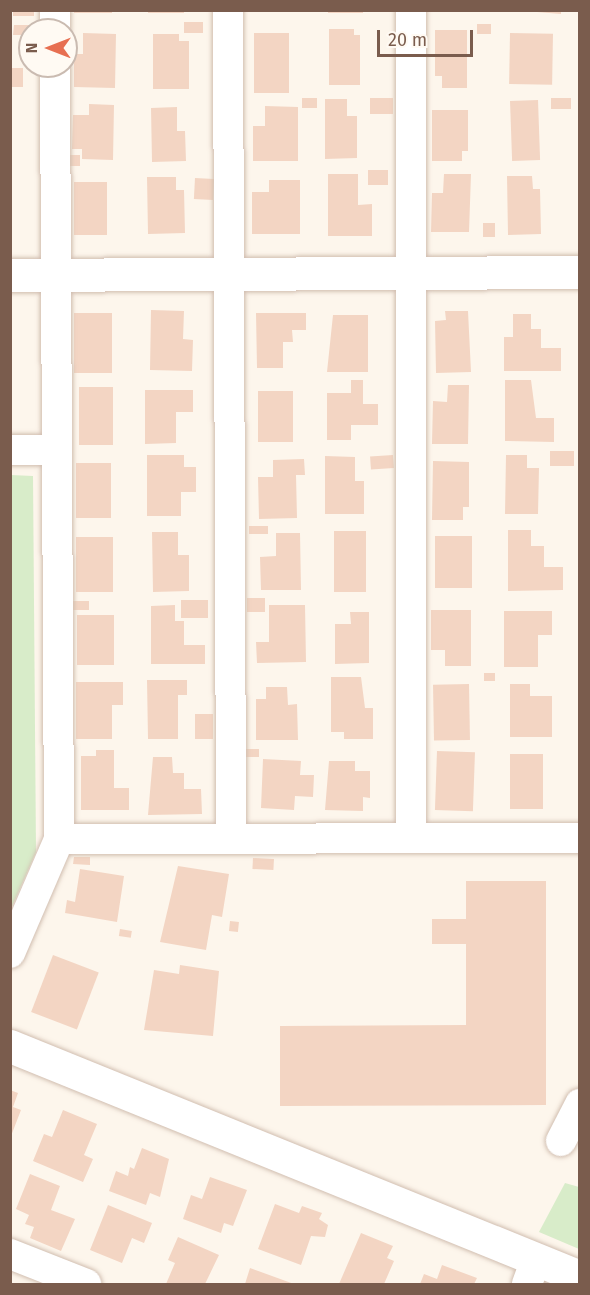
<!DOCTYPE html>
<html>
<head>
<meta charset="utf-8">
<style>
	body { margin:0 }
	#map { position:relative; width:590px; height:1295px; overflow:hidden; background:#fdf6ec; font-family:"Fira Sans",sans-serif }
	div>[style] { position:absolute }
	.green>* { inset:0; background:#d8ecc9 }
	.building>* { inset:0; background:#f3d5c3; transform-origin:0 0 }
	.roads { filter:drop-shadow(0 0 2px #d1beb0) drop-shadow(0 0 2px #d1beb0) }
	.street>* { height:30px; margin:-15px; padding:0 15px; transform-origin:15px; border-radius:15px; background:#fff }
	.secondary>* { height:33px; margin:-16.5px; padding:0 16.5px; transform-origin:16.5px; border-radius:16.5px; background:#fff }
	span { translate:-50% -50%; white-space:nowrap; text-align:center; line-height:1.15; -webkit-text-stroke:5px #fffaf3; paint-order:stroke }
	.frame { position:absolute; inset:0; border:12px solid #7a5c4d; pointer-events:none }
	.north { position:absolute; left:18px; top:18px; width:60px; height:60px; box-sizing:border-box; background:#fffaf3; border:2px solid #cabbb1; border-radius:50%; rotate:270deg; font-size:16px; font-weight:700; line-height:24px; text-align:center; color:#7a5c4d }
	.north::after { content:''; display:block; margin:auto; width:21px; height:27px; background:#e76f51; clip-path:polygon(50% 0,100% 100%,50% 72%,0 100%) }
	.scale { position:absolute; left:377px; top:30px; width:96px; height:27px; box-sizing:border-box; border:3px solid #7a5c4d; border-top:0; padding-left:8px; font-size:18px; line-height:21px; white-space:nowrap; color:#7a5c4d; -webkit-text-stroke:4px #fffaf3; paint-order:stroke }
</style>
</head>
<body>
<div id="map">
	<div class="green">
		<i style="clip-path:polygon(11px 475px,33px 476px,36px 852px,11px 909px)"></i>
		<i style="clip-path:polygon(565px 1183px,579px 1187px,579px 1249px,539px 1232px)"></i>
	</div>
	<div class="building">
		<i style="left:13px;top:10px;width:21px;height:6px"></i>
		<i style="left:74px;top:10px;width:38px;height:3px"></i>
		<i style="left:148px;top:10px;width:36px;height:3px"></i>
		<i style="left:328px;top:10px;width:35px;height:3px"></i>
		<i style="clip-path:polygon(513px 10px,561px 10px,561px 14px)"></i>
		<i style="left:184px;top:22px;width:19px;height:11px"></i>
		<i style="left:477px;top:24px;width:14px;height:10px"></i>
		<i style="clip-path:polygon(14px 25px,33px 25px,33px 30px,30px 35px,13px 35px)"></i>
		<i style="clip-path:polygon(329px 29px,354px 29px,354px 35px,360px 35px,360px 85px,329px 85px)"></i>
		<i style="clip-path:polygon(435px 30px,467px 30px,467px 88px,442px 88px,442px 76px,435px 76px)"></i>
		<i style="clip-path:polygon(83px 33px,116px 34px,115px 88px,74px 87px,74px 54px,83px 54px)"></i>
		<i style="left:254px;top:33px;width:35px;height:60px"></i>
		<i style="left:510px;top:33px;width:43px;height:51px;rotate:1deg"></i>
		<i style="clip-path:polygon(153px 34px,179px 34px,179px 41px,189px 41px,189px 89px,153px 89px)"></i>
		<i style="left:10px;top:68px;width:13px;height:19px"></i>
		<i style="left:317px;top:98px;width:10px;height:15px;rotate:90deg"></i>
		<i style="left:370px;top:98px;width:23px;height:16px"></i>
		<i style="left:551px;top:98px;width:20px;height:11px"></i>
		<i style="clip-path:polygon(325px 99px,347px 99px,347px 116px,357px 116px,357px 158px,325px 159px)"></i>
		<i style="left:538px;top:100px;width:60px;height:28px;rotate:88deg"></i>
		<i style="clip-path:polygon(89px 104px,114px 105px,113px 160px,82px 159px,82px 149px,72px 149px,73px 115px,89px 115px)"></i>
		<i style="clip-path:polygon(265px 106px,298px 107px,298px 161px,253px 161px,253px 126px,265px 126px)"></i>
		<i style="clip-path:polygon(177px 107px,177px 131px,185px 131px,186px 161px,152px 162px,151px 108px)"></i>
		<i style="clip-path:polygon(432px 110px,468px 110px,468px 151px,462px 151px,462px 161px,432px 161px)"></i>
		<i style="left:69px;top:155px;width:11px;height:11px"></i>
		<i style="left:368px;top:170px;width:20px;height:15px"></i>
		<i style="clip-path:polygon(328px 174px,358px 174px,358px 205px,372px 204px,372px 236px,328px 236px)"></i>
		<i style="clip-path:polygon(444px 174px,471px 174px,469px 232px,431px 232px,432px 193px,443px 193px)"></i>
		<i style="clip-path:polygon(507px 176px,532px 176px,533px 189px,540px 189px,541px 234px,508px 235px)"></i>
		<i style="clip-path:polygon(147px 177px,176px 177px,176px 190px,184px 190px,185px 233px,148px 234px)"></i>
		<i style="left:195px;top:178px;width:19px;height:21px;rotate:3deg"></i>
		<i style="clip-path:polygon(269px 180px,300px 180px,300px 234px,252px 234px,252px 192px,269px 192px)"></i>
		<i style="left:74px;top:182px;width:33px;height:53px"></i>
		<i style="left:483px;top:223px;width:12px;height:14px"></i>
		<i style="clip-path:polygon(151px 310px,184px 311px,183px 339px,193px 340px,192px 371px,150px 370px)"></i>
		<i style="clip-path:polygon(445px 311px,468px 311px,471px 372px,436px 373px,435px 321px,446px 320px)"></i>
		<i style="left:74px;top:313px;width:38px;height:60px"></i>
		<i style="clip-path:polygon(256px 313px,306px 313px,306px 330px,292px 330px,293px 342px,283px 342px,283px 368px,257px 368px)"></i>
		<i style="clip-path:polygon(513px 314px,531px 314px,531px 329px,541px 329px,541px 348px,561px 348px,561px 371px,504px 371px,504px 337px,513px 337px)"></i>
		<i style="clip-path:polygon(333px 315px,368px 315px,368px 372px,327px 372px)"></i>
		<i style="clip-path:polygon(351px 380px,363px 380px,363px 404px,378px 404px,378px 425px,351px 425px,351px 440px,327px 440px,327px 393px,351px 393px)"></i>
		<i style="clip-path:polygon(505px 380px,531px 380px,536px 418px,554px 418px,554px 442px,505px 441px)"></i>
		<i style="clip-path:polygon(448px 385px,469px 385px,468px 444px,432px 444px,433px 401px,447px 402px)"></i>
		<i style="left:79px;top:387px;width:34px;height:58px"></i>
		<i style="clip-path:polygon(145px 390px,193px 390px,193px 412px,176px 412px,176px 443px,145px 444px)"></i>
		<i style="left:258px;top:391px;width:35px;height:51px"></i>
		<i style="left:550px;top:451px;width:24px;height:15px"></i>
		<i style="clip-path:polygon(147px 455px,184px 455px,184px 467px,196px 467px,196px 492px,181px 492px,181px 516px,147px 516px)"></i>
		<i style="left:393px;top:455px;width:13px;height:23px;rotate:86deg"></i>
		<i style="clip-path:polygon(506px 455px,527px 455px,527px 468px,539px 468px,538px 514px,505px 514px)"></i>
		<i style="clip-path:polygon(325px 456px,355px 457px,355px 481px,364px 481px,364px 514px,325px 514px)"></i>
		<i style="clip-path:polygon(304px 459px,305px 475px,296px 475px,297px 518px,259px 519px,258px 477px,273px 477px,273px 460px)"></i>
		<i style="clip-path:polygon(433px 461px,469px 462px,469px 507px,463px 507px,463px 520px,432px 520px)"></i>
		<i style="left:76px;top:463px;width:35px;height:55px"></i>
		<i style="left:268px;top:526px;width:8px;height:19px;rotate:90deg"></i>
		<i style="clip-path:polygon(508px 530px,531px 530px,531px 546px,544px 546px,544px 567px,563px 567px,563px 590px,508px 591px)"></i>
		<i style="left:334px;top:531px;width:32px;height:61px"></i>
		<i style="clip-path:polygon(152px 532px,178px 532px,178px 555px,189px 555px,189px 591px,153px 592px)"></i>
		<i style="clip-path:polygon(276px 533px,300px 533px,301px 590px,261px 590px,260px 557px,276px 556px)"></i>
		<i style="left:435px;top:536px;width:37px;height:52px"></i>
		<i style="left:76px;top:537px;width:37px;height:55px"></i>
		<i style="left:247px;top:598px;width:18px;height:14px"></i>
		<i style="left:181px;top:600px;width:27px;height:18px"></i>
		<i style="left:72px;top:601px;width:17px;height:9px"></i>
		<i style="clip-path:polygon(175px 605px,175px 621px,184px 621px,184px 645px,205px 645px,205px 664px,151px 664px,151px 606px)"></i>
		<i style="clip-path:polygon(269px 605px,305px 605px,306px 662px,257px 663px,256px 642px,269px 642px)"></i>
		<i style="clip-path:polygon(431px 610px,471px 610px,471px 666px,445px 666px,445px 650px,431px 650px)"></i>
		<i style="clip-path:polygon(504px 611px,552px 611px,552px 635px,538px 635px,538px 667px,504px 667px)"></i>
		<i style="clip-path:polygon(350px 612px,369px 612px,369px 663px,335px 664px,335px 624px,351px 624px)"></i>
		<i style="left:77px;top:615px;width:37px;height:50px"></i>
		<i style="left:484px;top:673px;width:11px;height:8px"></i>
		<i style="clip-path:polygon(331px 677px,361px 677px,365px 708px,373px 708px,373px 739px,344px 739px,344px 732px,331px 732px)"></i>
		<i style="clip-path:polygon(147px 680px,187px 680px,187px 695px,178px 695px,178px 739px,148px 739px)"></i>
		<i style="clip-path:polygon(76px 682px,123px 682px,123px 705px,112px 705px,112px 739px,76px 739px)"></i>
		<i style="left:469px;top:684px;width:56px;height:36px;rotate:89deg"></i>
		<i style="clip-path:polygon(510px 684px,530px 684px,530px 696px,552px 696px,552px 737px,510px 737px)"></i>
		<i style="clip-path:polygon(266px 687px,287px 687px,288px 705px,297px 704px,298px 740px,256px 740px,256px 699px,266px 699px)"></i>
		<i style="left:195px;top:714px;width:18px;height:25px"></i>
		<i style="left:246px;top:749px;width:13px;height:8px"></i>
		<i style="clip-path:polygon(96px 750px,114px 750px,114px 788px,129px 788px,129px 810px,81px 810px,81px 756px,96px 756px)"></i>
		<i style="left:437px;top:751px;width:38px;height:59px;rotate:2deg"></i>
		<i style="left:510px;top:754px;width:33px;height:55px"></i>
		<i style="clip-path:polygon(153px 757px,172px 757px,173px 773px,184px 773px,184px 789px,201px 789px,202px 814px,148px 815px)"></i>
		<i style="clip-path:polygon(263px 759px,301px 761px,300px 775px,314px 775px,313px 797px,295px 796px,294px 810px,261px 808px)"></i>
		<i style="clip-path:polygon(329px 761px,355px 761px,355px 771px,370px 771px,370px 798px,363px 797px,363px 811px,325px 810px)"></i>
		<i style="clip-path:polygon(74px 857px,90px 857px,90px 865px,73px 864px)"></i>
		<i style="left:253px;top:858px;width:21px;height:11px;rotate:3deg"></i>
		<i style="clip-path:polygon(178px 866px,229px 874px,222px 917px,212px 915px,206px 950px,160px 942px)"></i>
		<i style="clip-path:polygon(80px 869px,124px 876px,117px 922px,65px 913px,67px 900px,75px 902px)"></i>
		<i style="clip-path:polygon(466px 881px,546px 881px,546px 1105px,280px 1106px,280px 1026px,466px 1025px,466px 944px,432px 944px,432px 919px,466px 919px)"></i>
		<i style="left:230px;top:921px;width:9px;height:10px;rotate:6deg"></i>
		<i style="left:120px;top:929px;width:12px;height:7px;rotate:9deg"></i>
		<i style="left:53px;top:955px;width:49px;height:61px;rotate:21deg"></i>
		<i style="clip-path:polygon(180px 965px,219px 971px,213px 1036px,144px 1030px,154px 970px,179px 974px)"></i>
		<i style="clip-path:polygon(10px 1090px,18px 1093px,13px 1107px,21px 1110px,11px 1136px)"></i>
		<i style="clip-path:polygon(63px 1110px,97px 1124px,84px 1155px,93px 1159px,83px 1182px,33px 1161px,44px 1134px,52px 1137px)"></i>
		<i style="clip-path:polygon(142px 1148px,169px 1159px,160px 1197px,150px 1193px,146px 1205px,109px 1191px,116px 1171px,128px 1176px,130px 1167px,134px 1169px)"></i>
		<i style="clip-path:polygon(30px 1174px,60px 1186px,51px 1210px,75px 1219px,61px 1251px,30px 1238px,34px 1227px,25px 1224px,29px 1215px,16px 1209px)"></i>
		<i style="clip-path:polygon(210px 1177px,247px 1190px,233px 1226px,224px 1223px,221px 1233px,183px 1219px,191px 1195px,202px 1199px)"></i>
		<i style="clip-path:polygon(275px 1204px,299px 1213px,302px 1206px,322px 1213px,319px 1219px,328px 1225px,325px 1237px,311px 1236px,301px 1265px,258px 1249px)"></i>
		<i style="clip-path:polygon(108px 1205px,152px 1223px,144px 1243px,132px 1238px,122px 1263px,90px 1250px)"></i>
		<i style="clip-path:polygon(361px 1233px,393px 1246px,387px 1258px,394px 1261px,384px 1284px,339px 1284px)"></i>
		<i style="clip-path:polygon(178px 1237px,219px 1255px,205px 1284px,166px 1284px,175px 1263px,168px 1260px)"></i>
		<i style="clip-path:polygon(442px 1265px,477px 1278px,474px 1284px,420px 1284px,424px 1274px,437px 1279px)"></i>
		<i style="clip-path:polygon(250px 1268px,294px 1284px,245px 1284px)"></i>
	</div>
	<div class="roads">
		<div class="street">
			<i style="left:55px;top:10px;width:20px;rotate:90deg"></i>
			<i style="left:228px;top:10px;width:828px;rotate:89.79deg"></i>
			<i style="left:10px;top:450px;width:47px"></i>
			<i style="left:411px;top:837px;width:827px;rotate:-90deg"></i>
			<i style="left:59px;top:839px;width:521px;rotate:-0.11deg"></i>
			<i style="left:10px;top:953px;width:124px;rotate:-66.7deg"></i>
			<i style="left:59px;top:839px;width:773px;rotate:-90.3deg"></i>
			<i style="left:561px;top:1141px;width:42px;rotate:-62.8deg"></i>
			<i style="left:10px;top:1254px;width:82px;rotate:21.5deg"></i>
			<i style="left:527px;top:1284px;width:27px;rotate:-70deg"></i>
		</div>
		<div class="secondary">
			<i style="left:10px;top:275px;width:570px;rotate:-0.3deg"></i>
			<i style="left:10px;top:1046px;width:615px;rotate:22.06deg"></i>
		</div>
	</div>
	<div class="frame"></div>
	<div class="north">N</div>
	<div class="scale">20 m</div>
</div>
</body>
</html>
